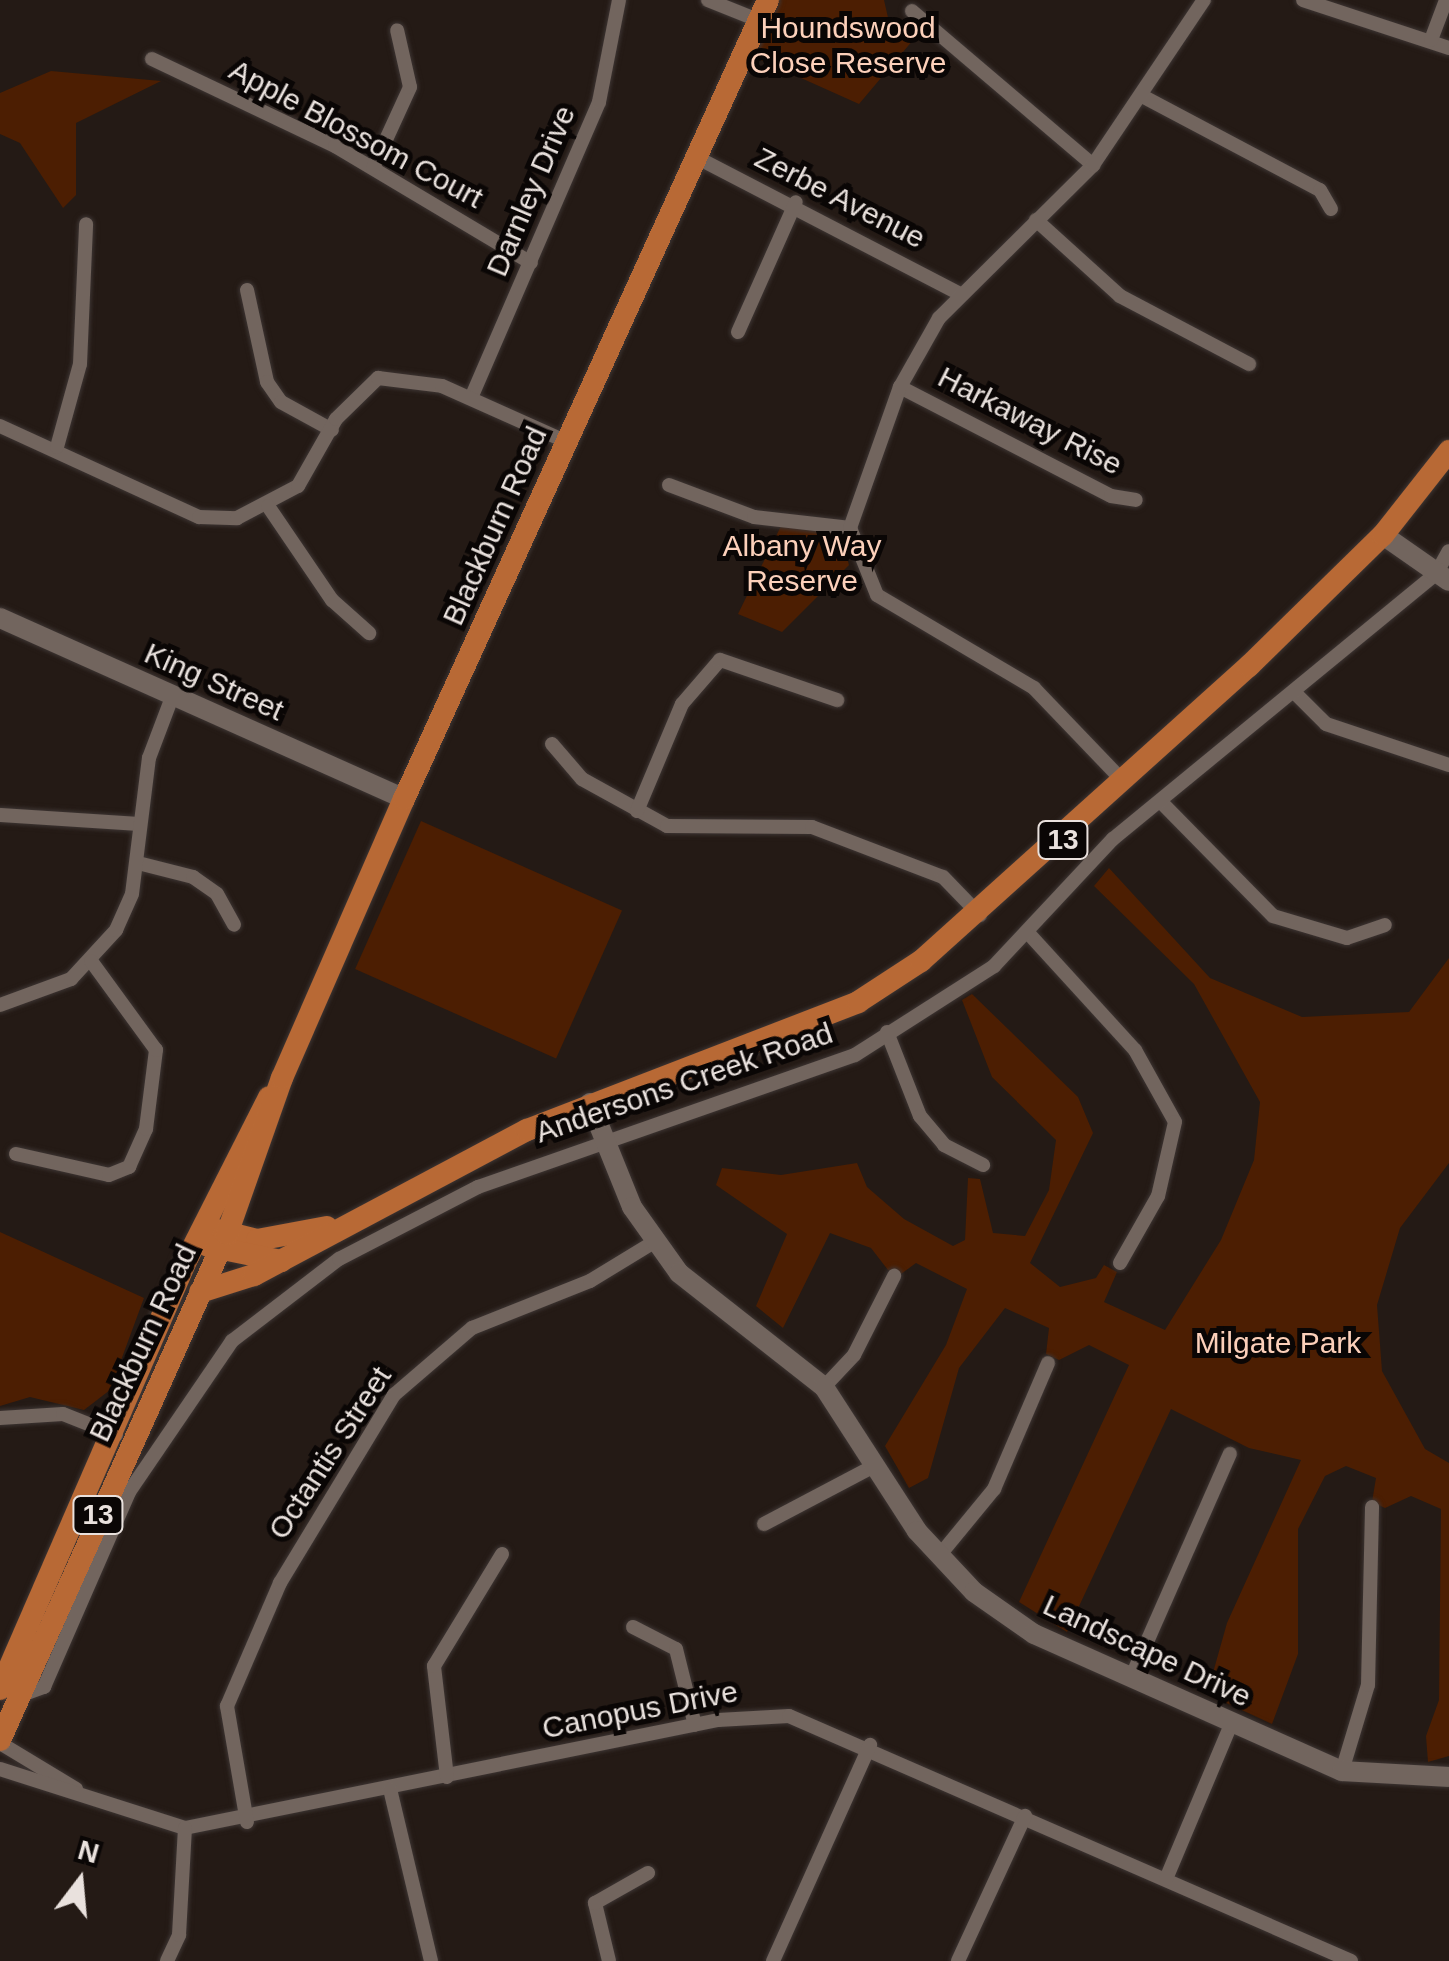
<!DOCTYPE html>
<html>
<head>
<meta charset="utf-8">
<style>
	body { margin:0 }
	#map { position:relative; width:1449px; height:1961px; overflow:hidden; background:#241a15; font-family:Arial,sans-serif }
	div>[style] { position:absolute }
	.green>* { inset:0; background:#4c1e02; transform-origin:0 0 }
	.roads { filter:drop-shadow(0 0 2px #3d3533) drop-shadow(0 0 2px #3d3533) }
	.street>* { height:14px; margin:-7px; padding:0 7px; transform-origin:7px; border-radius:7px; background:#72655e }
	.secondary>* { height:20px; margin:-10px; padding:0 10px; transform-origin:10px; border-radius:10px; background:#72655e }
	.primary>* { height:22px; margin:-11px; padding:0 11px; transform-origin:11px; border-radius:11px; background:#b86935 }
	span { translate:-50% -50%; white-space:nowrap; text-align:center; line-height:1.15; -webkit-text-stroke:10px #0a0605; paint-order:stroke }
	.shield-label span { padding:2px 8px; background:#0a0605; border:2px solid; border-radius:8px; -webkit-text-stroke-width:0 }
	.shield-label { font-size:28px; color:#e9e1dd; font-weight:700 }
	.park-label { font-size:30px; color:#fcd0ba }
	.street-label { font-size:30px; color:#e9e1dd }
	.north { position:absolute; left:30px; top:1831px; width:100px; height:100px; -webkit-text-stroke:8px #0a0605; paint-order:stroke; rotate:16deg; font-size:28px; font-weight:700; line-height:40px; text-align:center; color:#e9e1dd }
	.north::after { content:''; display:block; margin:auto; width:35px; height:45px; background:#e9e1dd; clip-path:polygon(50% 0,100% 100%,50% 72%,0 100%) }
</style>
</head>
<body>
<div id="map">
	<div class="green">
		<i style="clip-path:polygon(780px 0,884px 0,889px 22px,919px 33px,859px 104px,754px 57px)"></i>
		<i style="clip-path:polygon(51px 71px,161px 81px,76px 123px,76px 195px,63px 208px,20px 143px,0 134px,0 93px)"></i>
		<i style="clip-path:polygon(781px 526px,840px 530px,849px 565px,782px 632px,738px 614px)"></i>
		<i style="left:421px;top:821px;width:220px;height:162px;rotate:24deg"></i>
		<i style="clip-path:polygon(1109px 868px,1210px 978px,1302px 1017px,1409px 1012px,1449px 958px,1449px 1163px,1400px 1228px,1377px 1305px,1382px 1371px,1425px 1449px,1449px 1463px,1449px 1756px,1428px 1762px,1426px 1736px,1439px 1700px,1441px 1509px,1411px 1496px,1385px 1508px,1372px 1502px,1376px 1478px,1346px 1466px,1325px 1476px,1298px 1529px,1298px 1654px,1272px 1724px,1207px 1694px,1227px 1623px,1301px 1460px,1249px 1448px,1171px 1409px,1067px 1632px,1019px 1602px,1129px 1365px,1089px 1345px,1059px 1360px,1046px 1354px,1049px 1328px,1005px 1308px,959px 1368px,928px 1478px,909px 1488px,885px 1446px,946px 1345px,967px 1289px,916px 1263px,901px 1274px,888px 1270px,871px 1248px,830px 1233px,783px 1328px,756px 1306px,787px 1234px,716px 1185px,722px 1168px,781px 1175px,857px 1163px,867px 1187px,904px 1219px,953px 1246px,965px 1240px,968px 1178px,980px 1179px,993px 1233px,1025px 1236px,1049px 1190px,1056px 1140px,992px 1077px,962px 1000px,972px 994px,1078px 1097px,1093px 1133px,1030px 1263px,1060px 1287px,1096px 1278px,1104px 1265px,1117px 1272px,1104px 1302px,1165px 1330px,1221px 1240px,1254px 1160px,1260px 1102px,1194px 984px,1094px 886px)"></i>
		<i style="clip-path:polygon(0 1232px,144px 1298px,110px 1390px,84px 1410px,30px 1397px,0 1406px)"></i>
	</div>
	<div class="roads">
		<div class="street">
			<i style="left:708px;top:0;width:54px;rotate:21.8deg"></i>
			<i style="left:1303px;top:0;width:154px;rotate:18.2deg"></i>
			<i style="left:912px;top:11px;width:238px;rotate:40.4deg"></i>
			<i style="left:1431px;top:40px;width:43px;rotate:-69.4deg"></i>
			<i style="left:152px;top:59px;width:203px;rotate:25.4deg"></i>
			<i style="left:335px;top:146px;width:228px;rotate:30.8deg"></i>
			<i style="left:1144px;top:97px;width:199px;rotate:27.9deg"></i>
			<i style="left:1320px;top:190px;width:22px;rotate:60deg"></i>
			<i style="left:694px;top:156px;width:297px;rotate:27.4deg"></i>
			<i style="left:373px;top:168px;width:89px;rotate:-65.4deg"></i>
			<i style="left:410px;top:87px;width:58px;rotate:-102.8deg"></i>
			<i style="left:1036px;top:220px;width:113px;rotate:42.1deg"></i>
			<i style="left:1120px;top:296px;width:146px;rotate:27.8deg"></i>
			<i style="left:247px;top:290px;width:94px;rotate:77.7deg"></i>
			<i style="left:267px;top:382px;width:24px;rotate:55deg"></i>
			<i style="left:281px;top:402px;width:58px;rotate:28.8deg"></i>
			<i style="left:738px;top:332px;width:142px;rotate:-66deg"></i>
			<i style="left:900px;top:387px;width:237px;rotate:27.3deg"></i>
			<i style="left:1111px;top:496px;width:25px;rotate:9deg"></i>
			<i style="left:471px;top:398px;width:322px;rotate:-66.6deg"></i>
			<i style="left:599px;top:102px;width:104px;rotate:-78.9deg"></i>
			<i style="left:0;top:426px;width:219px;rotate:24.6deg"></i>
			<i style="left:199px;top:517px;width:38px;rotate:2deg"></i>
			<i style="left:237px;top:518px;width:69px;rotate:-27.7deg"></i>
			<i style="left:298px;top:486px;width:77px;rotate:-60.4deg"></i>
			<i style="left:336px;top:419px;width:59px;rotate:-44.3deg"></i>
			<i style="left:378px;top:378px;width:64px;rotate:7.1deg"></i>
			<i style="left:442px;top:386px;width:135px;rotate:24.1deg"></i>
			<i style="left:57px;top:447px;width:86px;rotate:-74.5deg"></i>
			<i style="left:80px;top:364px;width:140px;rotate:-87.5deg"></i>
			<i style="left:669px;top:485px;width:91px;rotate:20.6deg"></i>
			<i style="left:754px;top:517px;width:97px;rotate:6.5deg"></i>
			<i style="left:268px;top:506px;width:114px;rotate:55.8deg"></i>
			<i style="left:332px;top:600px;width:50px;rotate:41.7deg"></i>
			<i style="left:1294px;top:692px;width:45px;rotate:45deg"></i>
			<i style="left:1326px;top:724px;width:130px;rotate:18.4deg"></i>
			<i style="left:552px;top:744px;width:46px;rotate:49.4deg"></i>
			<i style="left:582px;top:779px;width:97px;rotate:28.9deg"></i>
			<i style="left:667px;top:826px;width:145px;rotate:0.4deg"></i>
			<i style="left:812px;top:827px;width:140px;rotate:20.9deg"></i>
			<i style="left:943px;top:877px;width:53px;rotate:45.8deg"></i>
			<i style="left:1124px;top:782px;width:130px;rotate:-133.8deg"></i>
			<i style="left:1034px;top:688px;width:182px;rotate:-149.4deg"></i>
			<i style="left:877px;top:595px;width:72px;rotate:-111.9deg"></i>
			<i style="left:850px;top:528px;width:150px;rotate:-70.5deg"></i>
			<i style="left:900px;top:387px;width:79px;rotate:-60.5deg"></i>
			<i style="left:939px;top:318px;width:217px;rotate:-44.8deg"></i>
			<i style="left:1093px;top:165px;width:199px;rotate:-56.1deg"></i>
			<i style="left:1163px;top:804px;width:157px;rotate:45.5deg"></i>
			<i style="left:1273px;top:916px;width:77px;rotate:16.6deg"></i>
			<i style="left:1347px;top:938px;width:40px;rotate:-18.9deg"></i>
			<i style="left:637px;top:811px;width:116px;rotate:-67.2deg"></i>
			<i style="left:682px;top:704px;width:58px;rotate:-49.2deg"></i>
			<i style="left:720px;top:660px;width:124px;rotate:18.9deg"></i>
			<i style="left:0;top:815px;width:140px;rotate:3.7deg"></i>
			<i style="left:138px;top:863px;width:57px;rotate:14.3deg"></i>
			<i style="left:193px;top:877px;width:29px;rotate:35deg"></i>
			<i style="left:217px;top:894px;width:35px;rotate:61deg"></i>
			<i style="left:1029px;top:934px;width:157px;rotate:47.6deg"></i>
			<i style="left:1135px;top:1050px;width:82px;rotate:60.9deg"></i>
			<i style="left:1175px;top:1122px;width:76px;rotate:102.9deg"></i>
			<i style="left:1158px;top:1196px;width:77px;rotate:119.6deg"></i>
			<i style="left:0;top:1005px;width:76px;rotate:-20.1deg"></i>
			<i style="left:71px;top:979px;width:67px;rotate:-47.4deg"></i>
			<i style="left:116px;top:930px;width:39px;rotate:-66deg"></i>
			<i style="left:132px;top:894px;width:137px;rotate:-82.9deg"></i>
			<i style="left:149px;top:758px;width:65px;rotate:-69.3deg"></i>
			<i style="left:887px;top:1032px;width:90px;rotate:68.6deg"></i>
			<i style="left:920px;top:1116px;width:38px;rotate:50deg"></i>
			<i style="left:944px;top:1145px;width:44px;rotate:27.1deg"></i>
			<i style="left:16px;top:1154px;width:95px;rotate:12.7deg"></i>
			<i style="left:109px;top:1175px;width:22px;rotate:-22deg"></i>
			<i style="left:129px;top:1167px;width:42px;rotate:-65.9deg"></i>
			<i style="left:146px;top:1129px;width:80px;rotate:-82.8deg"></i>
			<i style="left:156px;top:1050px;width:110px;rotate:-126.1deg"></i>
			<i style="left:824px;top:1387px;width:44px;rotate:-46.8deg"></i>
			<i style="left:854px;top:1355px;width:89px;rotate:-63.1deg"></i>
			<i style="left:0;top:1418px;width:63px;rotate:-3.6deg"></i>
			<i style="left:63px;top:1414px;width:57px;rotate:21.6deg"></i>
			<i style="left:764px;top:1524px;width:127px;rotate:-27.8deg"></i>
			<i style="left:939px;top:1556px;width:87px;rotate:-50.6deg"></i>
			<i style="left:994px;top:1489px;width:137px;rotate:-66.8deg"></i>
			<i style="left:633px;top:1627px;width:48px;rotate:27.1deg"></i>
			<i style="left:676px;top:1649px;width:78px;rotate:76deg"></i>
			<i style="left:1131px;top:1678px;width:245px;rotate:-66.2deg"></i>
			<i style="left:19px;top:1696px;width:27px;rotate:-20deg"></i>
			<i style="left:44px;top:1687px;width:213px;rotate:-66.4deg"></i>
			<i style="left:129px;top:1492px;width:183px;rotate:-55.7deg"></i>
			<i style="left:232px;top:1341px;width:135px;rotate:-37.5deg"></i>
			<i style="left:339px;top:1259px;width:157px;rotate:-27.4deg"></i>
			<i style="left:478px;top:1187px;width:399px;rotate:-19.3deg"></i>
			<i style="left:855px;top:1055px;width:165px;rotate:-32.6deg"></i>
			<i style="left:994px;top:966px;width:174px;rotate:-46.9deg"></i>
			<i style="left:1113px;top:839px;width:418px;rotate:-39.4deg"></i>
			<i style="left:1436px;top:574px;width:26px;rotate:-61deg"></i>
			<i style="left:0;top:1743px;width:89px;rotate:31.2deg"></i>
			<i style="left:0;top:1769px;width:194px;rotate:17.7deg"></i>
			<i style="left:185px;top:1828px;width:544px;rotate:-11.45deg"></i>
			<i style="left:718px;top:1720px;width:71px;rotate:-3.2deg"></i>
			<i style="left:789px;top:1716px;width:613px;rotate:23.55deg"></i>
			<i style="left:1342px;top:1771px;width:90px;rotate:-73.2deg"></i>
			<i style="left:1368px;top:1685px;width:178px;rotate:-88.7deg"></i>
			<i style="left:447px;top:1777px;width:112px;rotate:-96.7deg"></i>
			<i style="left:434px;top:1666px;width:131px;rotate:-58.7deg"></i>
			<i style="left:390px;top:1789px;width:177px;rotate:76.6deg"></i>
			<i style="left:247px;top:1822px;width:118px;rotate:-99.8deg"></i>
			<i style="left:227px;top:1706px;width:134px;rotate:-66.7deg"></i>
			<i style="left:280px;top:1583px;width:220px;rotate:-58.8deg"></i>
			<i style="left:394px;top:1395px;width:103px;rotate:-40.7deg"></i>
			<i style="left:472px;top:1328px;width:127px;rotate:-21.7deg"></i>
			<i style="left:590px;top:1281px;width:75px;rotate:-31.4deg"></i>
			<i style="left:1166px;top:1879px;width:168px;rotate:-67.2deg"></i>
			<i style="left:167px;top:1961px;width:29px;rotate:-65deg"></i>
			<i style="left:179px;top:1935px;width:107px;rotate:-86.8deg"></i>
			<i style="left:609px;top:1961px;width:60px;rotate:-103.6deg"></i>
			<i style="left:595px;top:1903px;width:61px;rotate:-29.5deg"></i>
			<i style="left:773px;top:1961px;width:237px;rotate:-65.8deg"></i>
			<i style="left:958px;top:1961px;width:160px;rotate:-65.2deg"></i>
		</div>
		<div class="secondary">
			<i style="left:1383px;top:535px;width:80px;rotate:34.9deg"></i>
			<i style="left:0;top:618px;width:443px;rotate:24.1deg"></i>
			<i style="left:590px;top:1103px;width:112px;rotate:68deg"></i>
			<i style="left:632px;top:1207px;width:81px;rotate:54.5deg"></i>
			<i style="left:679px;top:1273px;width:184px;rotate:38.2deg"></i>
			<i style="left:824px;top:1387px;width:171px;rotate:57.1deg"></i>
			<i style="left:917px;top:1531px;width:83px;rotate:46.9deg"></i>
			<i style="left:974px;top:1592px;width:73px;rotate:35deg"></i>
			<i style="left:1034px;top:1634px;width:337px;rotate:24deg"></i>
			<i style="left:1342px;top:1771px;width:107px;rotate:3.2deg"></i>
		</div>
		<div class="primary">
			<i style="left:217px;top:1230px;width:41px;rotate:14deg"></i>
			<i style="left:257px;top:1240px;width:71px;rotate:-10.5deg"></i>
			<i style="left:208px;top:1246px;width:75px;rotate:11.6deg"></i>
			<i style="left:200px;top:1292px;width:57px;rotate:-17.5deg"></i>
			<i style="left:254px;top:1275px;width:309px;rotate:-28deg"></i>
			<i style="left:527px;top:1130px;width:355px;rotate:-21.1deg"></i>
			<i style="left:858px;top:1002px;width:75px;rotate:-33.1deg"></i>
			<i style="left:921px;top:961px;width:441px;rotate:-42deg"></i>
			<i style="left:1249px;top:666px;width:187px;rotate:-44.4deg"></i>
			<i style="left:1383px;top:535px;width:107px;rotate:-51.8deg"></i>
			<i style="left:0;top:1689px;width:471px;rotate:-66.5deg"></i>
			<i style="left:188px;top:1257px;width:179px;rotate:-63.1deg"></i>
			<i style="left:0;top:1740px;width:555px;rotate:-65.84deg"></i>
			<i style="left:227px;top:1234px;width:165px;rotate:-70.6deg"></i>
			<i style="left:282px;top:1078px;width:305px;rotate:-66.4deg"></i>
			<i style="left:404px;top:799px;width:878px;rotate:-65.51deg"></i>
		</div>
	</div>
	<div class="shield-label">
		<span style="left:1063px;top:840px">13</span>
		<span style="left:98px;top:1515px">13</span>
	</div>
	<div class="park-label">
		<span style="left:848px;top:45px">Houndswood<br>Close Reserve</span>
		<span style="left:802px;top:563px">Albany Way<br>Reserve</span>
		<span style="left:1278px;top:1343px">Milgate Park</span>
	</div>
	<div class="street-label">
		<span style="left:356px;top:134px;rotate:28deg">Apple Blossom Court</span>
		<span style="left:531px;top:191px;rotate:-67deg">Darnley Drive</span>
		<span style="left:840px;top:198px;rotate:27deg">Zerbe Avenue</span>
		<span style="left:1030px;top:421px;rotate:27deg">Harkaway Rise</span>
		<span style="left:495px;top:526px;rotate:-66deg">Blackburn Road</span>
		<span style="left:214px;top:682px;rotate:24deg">King Street</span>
		<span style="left:684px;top:1083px;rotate:-19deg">Andersons Creek Road</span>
		<span style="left:143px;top:1343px;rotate:-65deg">Blackburn Road</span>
		<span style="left:330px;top:1453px;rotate:-57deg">Octantis Street</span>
		<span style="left:1147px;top:1651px;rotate:25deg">Landscape Drive</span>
		<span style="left:640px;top:1710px;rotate:-11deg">Canopus Drive</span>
	</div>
	<div class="north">N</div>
</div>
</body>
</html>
